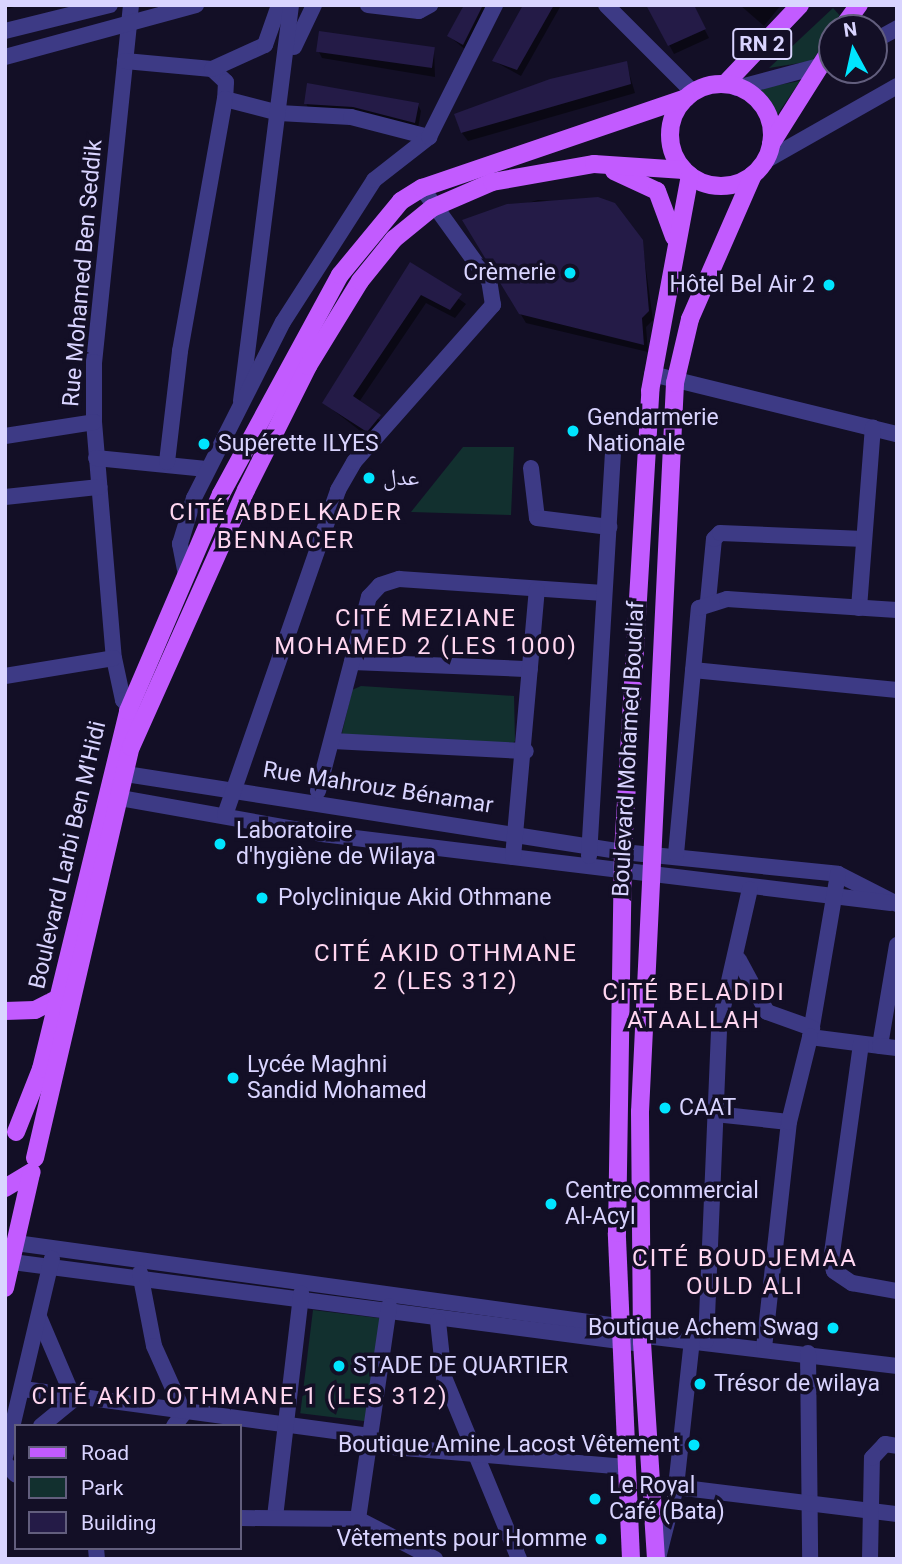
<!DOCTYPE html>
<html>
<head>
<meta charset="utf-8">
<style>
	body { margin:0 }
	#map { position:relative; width:902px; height:1564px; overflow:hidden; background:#130f26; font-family:Roboto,"Noto Naskh Arabic",sans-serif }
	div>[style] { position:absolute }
	.green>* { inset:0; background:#12302f; transform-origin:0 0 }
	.shadow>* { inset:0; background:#0007 }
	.building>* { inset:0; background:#241b47; transform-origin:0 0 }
	.minor>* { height:16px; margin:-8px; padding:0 8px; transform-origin:8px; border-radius:8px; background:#3d3a85 }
	.primary>* { height:18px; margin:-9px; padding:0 9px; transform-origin:9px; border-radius:9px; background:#c25bff }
	.primary>.ring { margin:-9px; padding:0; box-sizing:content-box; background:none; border:18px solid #c25bff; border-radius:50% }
	.dots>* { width:19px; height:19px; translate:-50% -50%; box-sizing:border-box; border:4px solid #130f26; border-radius:50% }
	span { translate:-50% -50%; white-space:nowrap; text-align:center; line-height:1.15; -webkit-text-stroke:7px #130f26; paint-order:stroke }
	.shield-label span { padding:2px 5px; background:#130f26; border:2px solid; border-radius:5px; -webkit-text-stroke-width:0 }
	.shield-label { font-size:21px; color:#d9d4ff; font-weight:700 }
	.street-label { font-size:23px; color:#d9d4ff }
	.poi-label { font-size:23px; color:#d9d4ff }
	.right { translate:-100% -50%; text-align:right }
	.left { translate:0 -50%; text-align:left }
	.neighbourhood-label { font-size:24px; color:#ffd6f0; letter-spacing:2px }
	.frame { position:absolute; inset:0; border:7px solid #d9d4ff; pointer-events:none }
	.legend { position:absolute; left:14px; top:1424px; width:228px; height:126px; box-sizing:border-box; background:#130f26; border:2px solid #625e7d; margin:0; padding:9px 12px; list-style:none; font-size:21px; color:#d9d4ff }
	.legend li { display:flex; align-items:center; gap:14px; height:35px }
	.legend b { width:35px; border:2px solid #625e7d }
	.north { position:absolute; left:818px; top:14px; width:70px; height:70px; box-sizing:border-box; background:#130f26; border:2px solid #625e7d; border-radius:50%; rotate:352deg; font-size:19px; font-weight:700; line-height:28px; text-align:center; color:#d9d4ff }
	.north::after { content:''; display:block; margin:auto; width:24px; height:32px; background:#00e5ff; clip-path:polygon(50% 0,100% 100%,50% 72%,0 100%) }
</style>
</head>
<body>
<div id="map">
	<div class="green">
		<i style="clip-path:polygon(833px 8px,843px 19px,812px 61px,769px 68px)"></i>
		<i style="clip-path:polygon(800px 81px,773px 121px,746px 91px)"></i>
		<i style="clip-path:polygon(463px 447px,514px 447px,511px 515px,411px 512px)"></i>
		<i style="clip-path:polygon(361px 686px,514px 696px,515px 741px,508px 748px,347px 740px,342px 733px,352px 690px)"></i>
		<i style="left:313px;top:1310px;width:70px;height:104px;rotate:7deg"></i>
	</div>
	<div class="shadow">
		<i style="clip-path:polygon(5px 5px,20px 5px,5px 10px)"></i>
		<i style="clip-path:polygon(466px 5px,495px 5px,467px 51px,449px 36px)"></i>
		<i style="clip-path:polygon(525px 5px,560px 7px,521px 76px,494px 61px)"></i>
		<i style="clip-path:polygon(648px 5px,692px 5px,709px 38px,674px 54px)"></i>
		<i style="clip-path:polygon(740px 5px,781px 5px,764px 26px)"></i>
		<i style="clip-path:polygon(434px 50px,435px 77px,322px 58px,319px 52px)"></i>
		<i style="clip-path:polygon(626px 63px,635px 93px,468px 141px,462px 133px,456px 115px)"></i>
		<i style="clip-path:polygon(306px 103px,418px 105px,421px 111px,418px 128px,309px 110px)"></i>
		<i style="clip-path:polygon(538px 200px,614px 205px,642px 241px,653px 320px,646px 327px,648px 352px,526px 323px,465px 221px)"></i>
		<i style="clip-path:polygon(411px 265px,466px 304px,455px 318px,426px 303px,359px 402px,385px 425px,372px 440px,324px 403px)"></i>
	</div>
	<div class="building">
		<i style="clip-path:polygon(464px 5px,483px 5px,463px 45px,447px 36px)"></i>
		<i style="clip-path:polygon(523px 5px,554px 5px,517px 70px,492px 61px)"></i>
		<i style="clip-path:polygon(646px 5px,694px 5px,706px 29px,668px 46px)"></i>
		<i style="left:319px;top:31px;width:117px;height:21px;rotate:8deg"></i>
		<i style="clip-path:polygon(627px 61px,631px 84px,461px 133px,454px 114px,550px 79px)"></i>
		<i style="clip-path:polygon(307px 83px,419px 103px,415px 123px,353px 107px,304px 104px)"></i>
		<i style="clip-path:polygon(598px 197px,615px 203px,643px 240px,649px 311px,642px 318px,644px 345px,519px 314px,462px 220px,507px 204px)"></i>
		<i style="clip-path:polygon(410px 262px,462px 294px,450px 310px,421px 295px,353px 396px,381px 415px,367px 432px,322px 403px)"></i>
	</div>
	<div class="minor">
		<i style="left:131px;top:5px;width:359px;rotate:95.9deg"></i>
		<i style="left:94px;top:362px;width:60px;rotate:90deg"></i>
		<i style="left:94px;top:422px;width:237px;rotate:85.2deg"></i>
		<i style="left:114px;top:658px;width:43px;rotate:77.9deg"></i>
		<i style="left:123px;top:700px;width:18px;rotate:49deg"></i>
		<i style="left:368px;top:5px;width:51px;rotate:6.7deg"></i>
		<i style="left:419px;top:11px;width:13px;rotate:-29deg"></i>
		<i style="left:606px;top:5px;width:123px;rotate:45deg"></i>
		<i style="left:5px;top:31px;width:108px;rotate:-13.9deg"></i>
		<i style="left:874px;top:41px;width:26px;rotate:-29deg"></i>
		<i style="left:294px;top:47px;width:47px;rotate:-64.5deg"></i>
		<i style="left:5px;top:57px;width:198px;rotate:-15.2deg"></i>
		<i style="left:125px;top:61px;width:87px;rotate:5.3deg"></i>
		<i style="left:212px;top:69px;width:19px;rotate:43deg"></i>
		<i style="left:226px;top:82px;width:17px;rotate:93deg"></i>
		<i style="left:225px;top:99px;width:56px;rotate:14.5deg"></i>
		<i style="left:279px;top:113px;width:72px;rotate:3.2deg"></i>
		<i style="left:351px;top:117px;width:81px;rotate:14.4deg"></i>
		<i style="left:212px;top:69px;width:58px;rotate:-24.4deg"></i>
		<i style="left:265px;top:45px;width:42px;rotate:-70.7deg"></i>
		<i style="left:737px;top:88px;width:93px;rotate:-14.9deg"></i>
		<i style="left:765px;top:161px;width:152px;rotate:-29.6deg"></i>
		<i style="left:652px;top:374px;width:252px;rotate:13.8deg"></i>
		<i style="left:241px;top:401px;width:399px;rotate:-82.8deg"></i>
		<i style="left:5px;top:436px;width:90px;rotate:-8.9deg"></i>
		<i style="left:96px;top:458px;width:111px;rotate:5.7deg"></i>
		<i style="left:167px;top:462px;width:112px;rotate:-83.3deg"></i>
		<i style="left:180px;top:351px;width:256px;rotate:-79.9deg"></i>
		<i style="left:531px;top:468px;width:50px;rotate:83.2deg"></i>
		<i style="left:537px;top:518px;width:73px;rotate:7.1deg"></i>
		<i style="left:5px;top:497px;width:95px;rotate:-6.1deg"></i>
		<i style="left:186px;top:575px;width:32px;rotate:-101deg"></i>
		<i style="left:180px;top:544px;width:48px;rotate:-73.1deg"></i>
		<i style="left:194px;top:498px;width:197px;rotate:-63.2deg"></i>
		<i style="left:283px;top:322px;width:169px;rotate:-57.3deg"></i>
		<i style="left:374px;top:180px;width:70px;rotate:-38deg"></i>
		<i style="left:429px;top:137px;width:148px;rotate:-63.4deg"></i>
		<i style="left:708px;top:601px;width:62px;rotate:-84.5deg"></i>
		<i style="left:714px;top:539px;width:8px;rotate:-45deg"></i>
		<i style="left:720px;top:533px;width:144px;rotate:2.4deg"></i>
		<i style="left:859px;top:608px;width:181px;rotate:-85.6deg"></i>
		<i style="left:352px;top:662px;width:178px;rotate:2.3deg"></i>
		<i style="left:693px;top:670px;width:205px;rotate:5.6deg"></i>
		<i style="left:5px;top:676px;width:110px;rotate:-9.4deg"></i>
		<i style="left:333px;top:741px;width:193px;rotate:3deg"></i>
		<i style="left:113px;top:772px;width:516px;rotate:8.91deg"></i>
		<i style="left:623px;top:852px;width:216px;rotate:5.8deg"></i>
		<i style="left:838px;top:874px;width:66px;rotate:27deg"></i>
		<i style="left:318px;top:791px;width:201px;rotate:-75.3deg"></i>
		<i style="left:369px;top:597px;width:16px;rotate:-47deg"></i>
		<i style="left:380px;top:585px;width:20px;rotate:-18deg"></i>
		<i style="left:399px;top:579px;width:205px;rotate:3.9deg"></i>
		<i style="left:109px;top:796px;width:216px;rotate:10.1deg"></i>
		<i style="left:322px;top:834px;width:573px;rotate:6.91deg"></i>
		<i style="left:225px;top:815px;width:344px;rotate:-70.8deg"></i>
		<i style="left:338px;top:490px;width:32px;rotate:-60deg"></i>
		<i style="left:354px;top:462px;width:210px;rotate:-48.5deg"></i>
		<i style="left:493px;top:305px;width:24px;rotate:-99deg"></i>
		<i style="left:489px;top:281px;width:115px;rotate:-125.8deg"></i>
		<i style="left:676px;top:854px;width:247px;rotate:-84.7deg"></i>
		<i style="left:699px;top:608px;width:29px;rotate:-18deg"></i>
		<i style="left:727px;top:599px;width:170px;rotate:3.7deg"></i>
		<i style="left:589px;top:856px;width:410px;rotate:-86.6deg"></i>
		<i style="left:513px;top:857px;width:268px;rotate:-84.9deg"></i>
		<i style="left:838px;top:874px;width:165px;rotate:99.7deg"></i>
		<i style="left:810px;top:1037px;width:71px;rotate:7.3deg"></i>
		<i style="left:897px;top:945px;width:102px;rotate:99.6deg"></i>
		<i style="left:880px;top:1046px;width:17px;rotate:7deg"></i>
		<i style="left:739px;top:960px;width:59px;rotate:61.7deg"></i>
		<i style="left:767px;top:1012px;width:48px;rotate:19.6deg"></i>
		<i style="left:861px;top:1044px;width:218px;rotate:97.9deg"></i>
		<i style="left:831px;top:1260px;width:11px;rotate:75deg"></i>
		<i style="left:834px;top:1271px;width:22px;rotate:34deg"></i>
		<i style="left:852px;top:1283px;width:46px;rotate:10.1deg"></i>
		<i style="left:715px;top:1114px;width:74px;rotate:6.2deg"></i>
		<i style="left:16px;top:1243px;width:609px;rotate:7.84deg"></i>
		<i style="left:619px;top:1326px;width:37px;rotate:17deg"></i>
		<i style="left:654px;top:1337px;width:245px;rotate:6.8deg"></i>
		<i style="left:12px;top:1262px;width:628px;rotate:7.41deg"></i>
		<i style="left:140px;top:1273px;width:74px;rotate:79.1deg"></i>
		<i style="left:154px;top:1346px;width:73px;rotate:65.9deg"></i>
		<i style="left:184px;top:1413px;width:16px;rotate:128deg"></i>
		<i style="left:39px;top:1317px;width:89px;rotate:66.9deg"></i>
		<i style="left:74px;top:1399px;width:43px;rotate:140.7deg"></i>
		<i style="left:438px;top:1321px;width:56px;rotate:83.9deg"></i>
		<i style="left:444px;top:1377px;width:197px;rotate:67.6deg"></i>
		<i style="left:706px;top:1341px;width:316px;rotate:-87.6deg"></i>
		<i style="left:719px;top:1025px;width:139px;rotate:-77.2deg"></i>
		<i style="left:764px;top:1348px;width:227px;rotate:-83.7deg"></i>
		<i style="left:789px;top:1122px;width:88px;rotate:-76.1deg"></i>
		<i style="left:808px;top:1353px;width:206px;rotate:89.4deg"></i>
		<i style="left:23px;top:1389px;width:350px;rotate:7.7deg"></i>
		<i style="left:369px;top:1445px;width:258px;rotate:4.9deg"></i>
		<i style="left:5px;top:1457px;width:204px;rotate:-76.7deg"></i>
		<i style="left:5px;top:1463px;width:16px;rotate:47deg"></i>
		<i style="left:676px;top:1487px;width:223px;rotate:7deg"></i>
		<i style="left:275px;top:1517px;width:225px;rotate:-83.3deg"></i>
		<i style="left:240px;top:1518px;width:118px;rotate:0.5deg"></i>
		<i style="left:358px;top:1519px;width:87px;rotate:27.5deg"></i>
		<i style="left:358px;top:1519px;width:215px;rotate:-81.7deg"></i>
		<i style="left:96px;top:1548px;width:11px;rotate:85deg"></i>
		<i style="left:658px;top:1558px;width:73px;rotate:-75.8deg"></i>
		<i style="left:676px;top:1487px;width:149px;rotate:-83.8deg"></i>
		<i style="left:870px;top:1559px;width:101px;rotate:-88.9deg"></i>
		<i style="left:872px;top:1458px;width:19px;rotate:-47deg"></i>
		<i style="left:885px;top:1444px;width:12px;rotate:9deg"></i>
	</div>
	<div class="primary">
		<i style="left:842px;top:28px;width:29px;rotate:-54deg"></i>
		<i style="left:725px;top:84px;width:109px;rotate:-46.5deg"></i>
		<i class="ring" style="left:670px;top:84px;width:84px;height:84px"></i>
		<i style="left:771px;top:144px;width:115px;rotate:-57.8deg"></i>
		<i style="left:614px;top:171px;width:47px;rotate:24.9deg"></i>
		<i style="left:657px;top:191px;width:49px;rotate:69.7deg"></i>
		<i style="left:5px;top:1011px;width:30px;rotate:-2deg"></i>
		<i style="left:35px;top:1010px;width:27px;rotate:-27deg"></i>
		<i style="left:16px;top:1132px;width:68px;rotate:-68.4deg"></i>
		<i style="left:41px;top:1069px;width:368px;rotate:-76.3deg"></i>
		<i style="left:128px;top:711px;width:236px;rotate:-66.8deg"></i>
		<i style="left:221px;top:494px;width:249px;rotate:-61.5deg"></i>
		<i style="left:340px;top:275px;width:96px;rotate:-50.5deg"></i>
		<i style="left:401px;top:201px;width:25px;rotate:-32deg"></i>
		<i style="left:422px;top:188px;width:279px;rotate:-18.8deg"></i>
		<i style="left:35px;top:1158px;width:422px;rotate:-76.9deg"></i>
		<i style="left:131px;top:747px;width:282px;rotate:-65.9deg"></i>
		<i style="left:246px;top:490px;width:139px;rotate:-63.4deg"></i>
		<i style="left:308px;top:366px;width:100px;rotate:-58.5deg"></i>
		<i style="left:360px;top:281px;width:54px;rotate:-51deg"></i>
		<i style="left:394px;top:239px;width:49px;rotate:-39.2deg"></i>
		<i style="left:432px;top:208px;width:65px;rotate:-23.4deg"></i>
		<i style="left:492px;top:182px;width:104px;rotate:-10deg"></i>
		<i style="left:594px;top:164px;width:90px;rotate:3.8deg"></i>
		<i style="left:5px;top:1188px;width:31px;rotate:-31deg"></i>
		<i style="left:5px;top:1288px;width:117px;rotate:-77.2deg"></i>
		<i style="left:631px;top:1559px;width:326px;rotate:-92.5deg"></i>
		<i style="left:617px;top:1233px;width:381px;rotate:-89.1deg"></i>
		<i style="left:623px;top:852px;width:462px;rotate:-86.6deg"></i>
		<i style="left:650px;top:391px;width:219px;rotate:-79.5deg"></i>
		<i style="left:656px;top:1559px;width:217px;rotate:-93.7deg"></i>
		<i style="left:642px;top:1342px;width:230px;rotate:-90.5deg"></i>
		<i style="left:640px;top:1112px;width:730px;rotate:-87.25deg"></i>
		<i style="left:675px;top:383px;width:66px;rotate:-76.8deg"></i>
		<i style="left:690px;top:319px;width:157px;rotate:-66.4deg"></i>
	</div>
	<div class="dots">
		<i style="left:570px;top:273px;background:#00e5ff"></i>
		<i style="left:829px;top:285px;background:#00e5ff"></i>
		<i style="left:573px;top:431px;background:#00e5ff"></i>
		<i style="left:204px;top:444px;background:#00e5ff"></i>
		<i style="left:369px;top:478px;background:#00e5ff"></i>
		<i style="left:220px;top:844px;background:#00e5ff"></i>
		<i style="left:262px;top:898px;background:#00e5ff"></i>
		<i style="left:233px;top:1078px;background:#00e5ff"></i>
		<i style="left:665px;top:1108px;background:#00e5ff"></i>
		<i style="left:551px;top:1204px;background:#00e5ff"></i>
		<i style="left:833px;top:1328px;background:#00e5ff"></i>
		<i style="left:339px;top:1366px;background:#00e5ff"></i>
		<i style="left:700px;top:1384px;background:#00e5ff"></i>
		<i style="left:694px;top:1445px;background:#00e5ff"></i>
		<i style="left:595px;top:1499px;background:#00e5ff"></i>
		<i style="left:601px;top:1539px;background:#00e5ff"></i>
	</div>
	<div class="shield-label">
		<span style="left:762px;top:44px">RN 2</span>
	</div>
	<div class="street-label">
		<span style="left:83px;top:273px;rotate:-85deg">Rue Mohamed Ben Seddik</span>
		<span style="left:629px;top:749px;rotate:-87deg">Boulevard Mohamed Boudiaf</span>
		<span style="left:378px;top:788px;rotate:9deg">Rue Mahrouz Bénamar</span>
		<span style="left:68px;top:855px;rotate:-77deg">Boulevard Larbi Ben M'Hidi</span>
	</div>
	<div class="poi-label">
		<span class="right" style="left:556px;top:273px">Crèmerie</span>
		<span class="right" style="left:815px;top:285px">Hôtel Bel Air 2</span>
		<span class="left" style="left:587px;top:431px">Gendarmerie<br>Nationale</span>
		<span class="left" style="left:218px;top:444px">Supérette ILYES</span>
		<span class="left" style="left:383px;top:478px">عدل</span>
		<span class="left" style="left:236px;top:844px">Laboratoire<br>d'hygiène de Wilaya</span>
		<span class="left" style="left:278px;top:898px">Polyclinique Akid Othmane</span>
		<span class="left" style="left:247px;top:1078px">Lycée Maghni<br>Sandid Mohamed</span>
		<span class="left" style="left:679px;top:1108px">CAAT</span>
		<span class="left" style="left:565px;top:1204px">Centre commercial<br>Al-Acyl</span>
		<span class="right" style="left:819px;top:1328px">Boutique Achem Swag</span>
		<span class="left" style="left:353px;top:1366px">STADE DE QUARTIER</span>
		<span class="left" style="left:714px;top:1384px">Trésor de wilaya</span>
		<span class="right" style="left:680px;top:1445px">Boutique Amine Lacost Vêtement</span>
		<span class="left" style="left:609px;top:1499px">Le Royal<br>Café (Bata)</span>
		<span class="right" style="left:587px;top:1539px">Vêtements pour Homme</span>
	</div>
	<div class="neighbourhood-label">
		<span style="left:286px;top:527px">CITÉ ABDELKADER<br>BENNACER</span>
		<span style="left:426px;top:633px">CITÉ MEZIANE<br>MOHAMED 2 (LES 1000)</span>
		<span style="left:446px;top:968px">CITÉ AKID OTHMANE<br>2 (LES 312)</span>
		<span style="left:694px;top:1007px">CITÉ BELADIDI<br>ATAALLAH</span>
		<span style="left:745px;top:1273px">CITÉ BOUDJEMAA<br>OULD ALI</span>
		<span style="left:240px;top:1397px">CITÉ AKID OTHMANE 1 (LES 312)</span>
	</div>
	<div class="frame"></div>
	<ul class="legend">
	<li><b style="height:9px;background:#c25bff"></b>Road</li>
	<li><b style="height:19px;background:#12302f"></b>Park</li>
	<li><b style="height:19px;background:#241b47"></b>Building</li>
	</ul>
	<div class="north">N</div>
</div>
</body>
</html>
